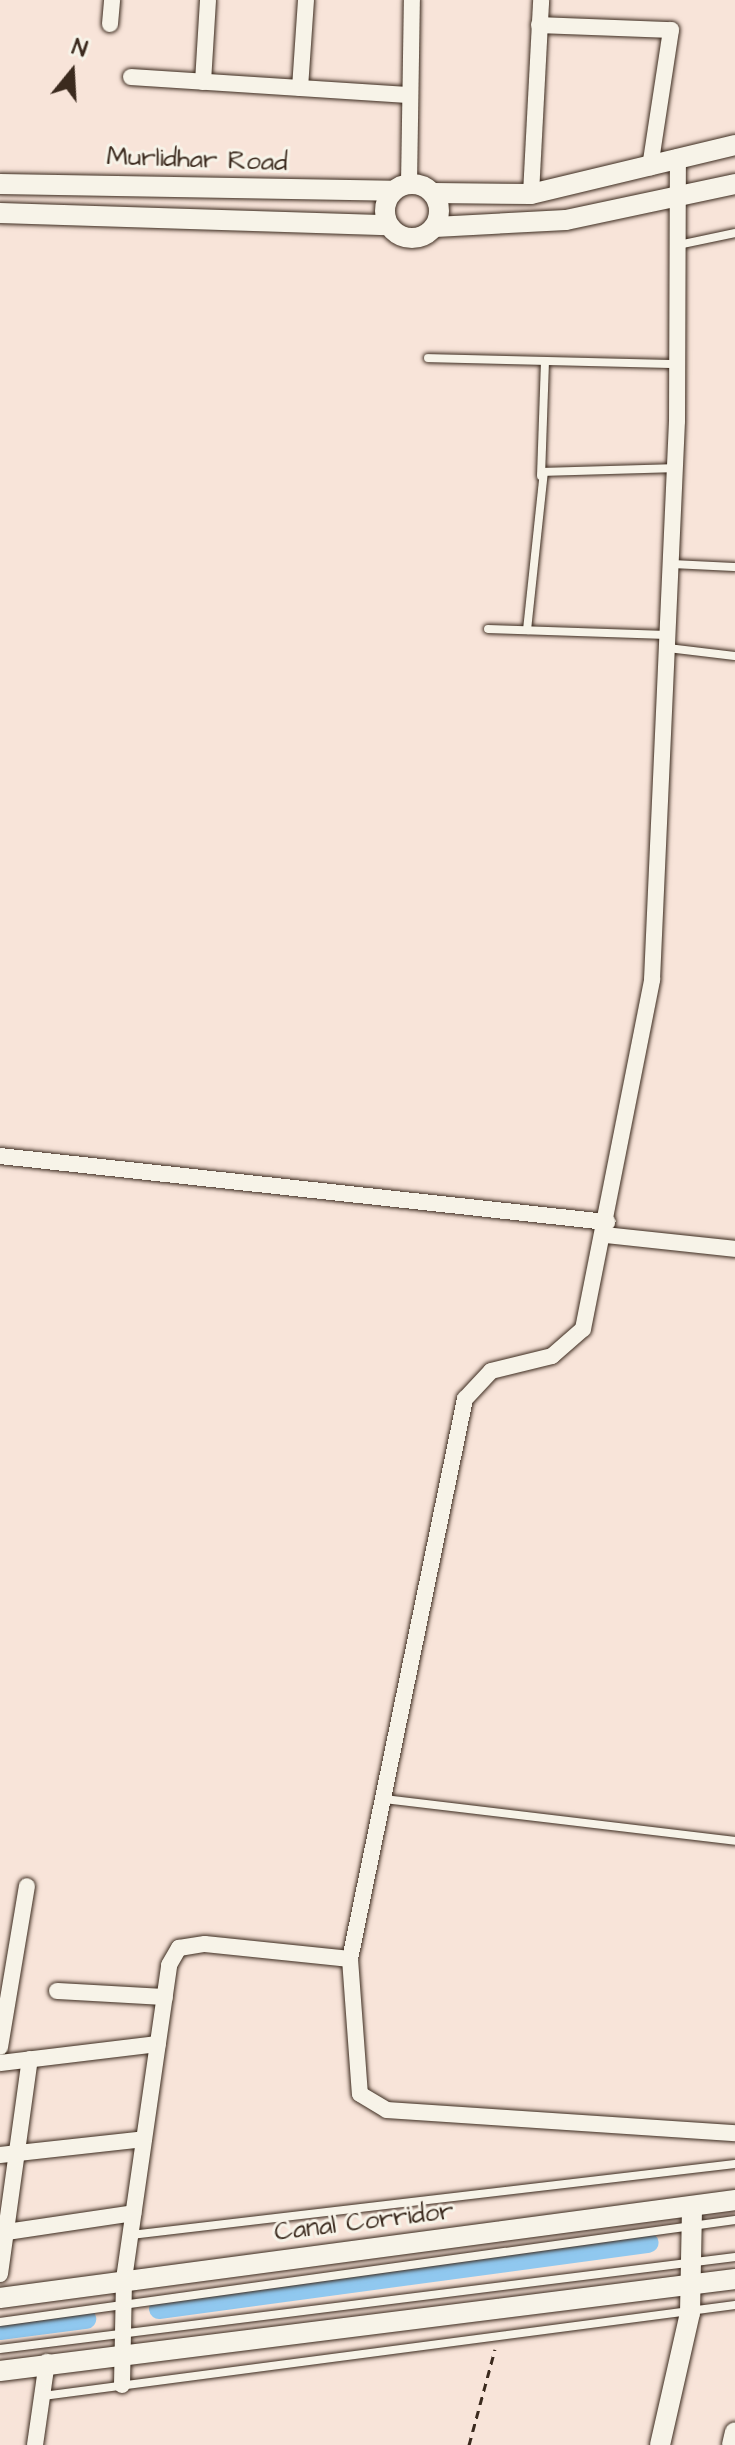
<!DOCTYPE html>
<html>
<head>
<meta charset="utf-8">
<style>
	body { margin:0 }
	#map { position:relative; width:735px; height:2445px; overflow:hidden; background:#f8e4d9; font-family:"Architects Daughter",sans-serif }
	div>[style] { position:absolute }
	.canal>* { height:20px; margin:-10px; padding:0 10px; transform-origin:10px; border-radius:10px; background:#90c8ef }
	.path>* { height:3px; margin-top:-1.5px; transform-origin:0; background:repeating-linear-gradient(90deg,#3b2a1e 0 8px,transparent 0 14px) }
	.roads { filter:drop-shadow(0 0 2px #3b2a1e) drop-shadow(0 0 2px #3b2a1e) }
	.service>* { height:8px; margin:-4px; padding:0 4px; transform-origin:4px; border-radius:4px; background:#f7f3e8 }
	.minor>* { height:16px; margin:-8px; padding:0 8px; transform-origin:8px; border-radius:8px; background:#f7f3e8 }
	.tertiary>* { height:20px; margin:-10px; padding:0 10px; transform-origin:10px; border-radius:10px; background:#f7f3e8 }
	.tertiary>.ring { margin:-10px; padding:0; box-sizing:content-box; background:none; border:20px solid #f7f3e8; border-radius:50% }
	span { translate:-50% -50%; white-space:nowrap; text-align:center; line-height:1.15; -webkit-text-stroke:6px #f7f3e8; paint-order:stroke }
	.street-label { font-size:26px; color:#3b2a1e }
	.north { position:absolute; left:32px; top:32px; width:80px; height:80px; -webkit-text-stroke:6px #f7f3e8; paint-order:stroke; rotate:18deg; font-size:22px; font-weight:700; line-height:32px; text-align:center; color:#3b2a1e }
	.north::after { content:''; display:block; margin:auto; width:28px; height:36px; background:#3b2a1e; clip-path:polygon(50% 0,100% 100%,50% 72%,0 100%) }
</style>
</head>
<body>
<div id="map">
	<div class="canal">
		<i style="left:159px;top:2309px;width:494px;rotate:-7.7deg"></i>
		<i style="left:0;top:2330px;width:87px;rotate:-7.3deg"></i>
	</div>
	<div class="path">
		<i style="left:469px;top:2445px;width:99px;rotate:-74.8deg"></i>
	</div>
	<div class="roads">
		<div class="service">
			<i style="left:678px;top:245px;width:58px;rotate:-11.9deg"></i>
			<i style="left:428px;top:358px;width:249px;rotate:1.4deg"></i>
			<i style="left:541px;top:476px;width:115px;rotate:-88deg"></i>
			<i style="left:671px;top:564px;width:64px;rotate:2.7deg"></i>
			<i style="left:488px;top:629px;width:179px;rotate:1.9deg"></i>
			<i style="left:527px;top:630px;width:159px;rotate:-83.9deg"></i>
			<i style="left:544px;top:472px;width:131px;rotate:-1.7deg"></i>
			<i style="left:668px;top:648px;width:67px;rotate:6.8deg"></i>
			<i style="left:384px;top:1799px;width:354px;rotate:6.8deg"></i>
			<i style="left:131px;top:2235px;width:608px;rotate:-6.7deg"></i>
			<i style="left:0;top:2322px;width:742px;rotate:-7.9deg"></i>
			<i style="left:0;top:2349px;width:741px;rotate:-7.13deg"></i>
			<i style="left:43px;top:2396px;width:698px;rotate:-7.49deg"></i>
		</div>
		<div class="minor">
			<i style="left:110px;top:24px;width:24px;rotate:-85deg"></i>
			<i style="left:539px;top:25px;width:132px;rotate:2.2deg"></i>
			<i style="left:671px;top:30px;width:139px;rotate:98.7deg"></i>
			<i style="left:131px;top:77px;width:277px;rotate:3.7deg"></i>
			<i style="left:203px;top:82px;width:82px;rotate:-86.5deg"></i>
			<i style="left:300px;top:88px;width:88px;rotate:-86.1deg"></i>
			<i style="left:409px;top:184px;width:184px;rotate:-89.1deg"></i>
			<i style="left:531px;top:194px;width:194px;rotate:-87deg"></i>
			<i style="left:0;top:1156px;width:611px;rotate:6.21deg"></i>
			<i style="left:605px;top:1235px;width:131px;rotate:6.1deg"></i>
			<i style="left:350px;top:1959px;width:572px;rotate:-78.4deg"></i>
			<i style="left:465px;top:1399px;width:38px;rotate:-47deg"></i>
			<i style="left:491px;top:1371px;width:63px;rotate:-13.8deg"></i>
			<i style="left:552px;top:1356px;width:41px;rotate:-41.1deg"></i>
			<i style="left:583px;top:1329px;width:356px;rotate:-78.8deg"></i>
			<i style="left:652px;top:980px;width:560px;rotate:-87.44deg"></i>
			<i style="left:677px;top:421px;width:264px;rotate:-89.8deg"></i>
			<i style="left:57px;top:1991px;width:108px;rotate:3.2deg"></i>
			<i style="left:0;top:2047px;width:163px;rotate:-80.5deg"></i>
			<i style="left:0;top:2063px;width:159px;rotate:-6.9deg"></i>
			<i style="left:0;top:2155px;width:145px;rotate:-6.3deg"></i>
			<i style="left:0;top:2233px;width:135px;rotate:-8.5deg"></i>
			<i style="left:0;top:2274px;width:217px;rotate:-82.1deg"></i>
			<i style="left:122px;top:2385px;width:106px;rotate:-88.9deg"></i>
			<i style="left:124px;top:2279px;width:317px;rotate:-81.8deg"></i>
			<i style="left:169px;top:1965px;width:20px;rotate:-60deg"></i>
			<i style="left:179px;top:1948px;width:26px;rotate:-9deg"></i>
			<i style="left:205px;top:1944px;width:146px;rotate:5.9deg"></i>
			<i style="left:350px;top:1959px;width:135px;rotate:85.8deg"></i>
			<i style="left:360px;top:2094px;width:31px;rotate:31deg"></i>
			<i style="left:387px;top:2110px;width:349px;rotate:3.8deg"></i>
			<i style="left:35px;top:2445px;width:84px;rotate:-81.8deg"></i>
		</div>
		<div class="tertiary">
			<i class="ring" style="left:385px;top:184px;width:34px;height:34px"></i>
			<i style="left:0;top:184px;width:393px;rotate:1deg"></i>
			<i style="left:433px;top:193px;width:98px;rotate:0.6deg"></i>
			<i style="left:531px;top:194px;width:210px;rotate:-13.5deg"></i>
			<i style="left:0;top:213px;width:388px;rotate:1.8deg"></i>
			<i style="left:435px;top:227px;width:131px;rotate:-3.1deg"></i>
			<i style="left:566px;top:220px;width:173px;rotate:-12deg"></i>
			<i style="left:0;top:2298px;width:742px;rotate:-7.59deg"></i>
			<i style="left:0;top:2371px;width:741px;rotate:-7.13deg"></i>
			<i style="left:660px;top:2445px;width:135px;rotate:-77.2deg"></i>
			<i style="left:690px;top:2313px;width:106px;rotate:-88.9deg"></i>
			<i style="left:732px;top:2445px;width:13px;rotate:-77deg"></i>
		</div>
	</div>
	<div class="street-label">
		<span style="left:197px;top:160px;rotate:2deg">Murlidhar Road</span>
		<span style="left:364px;top:2222px;rotate:-7deg">Canal Corridor</span>
	</div>
	<div class="north">N</div>
</div>
</body>
</html>
